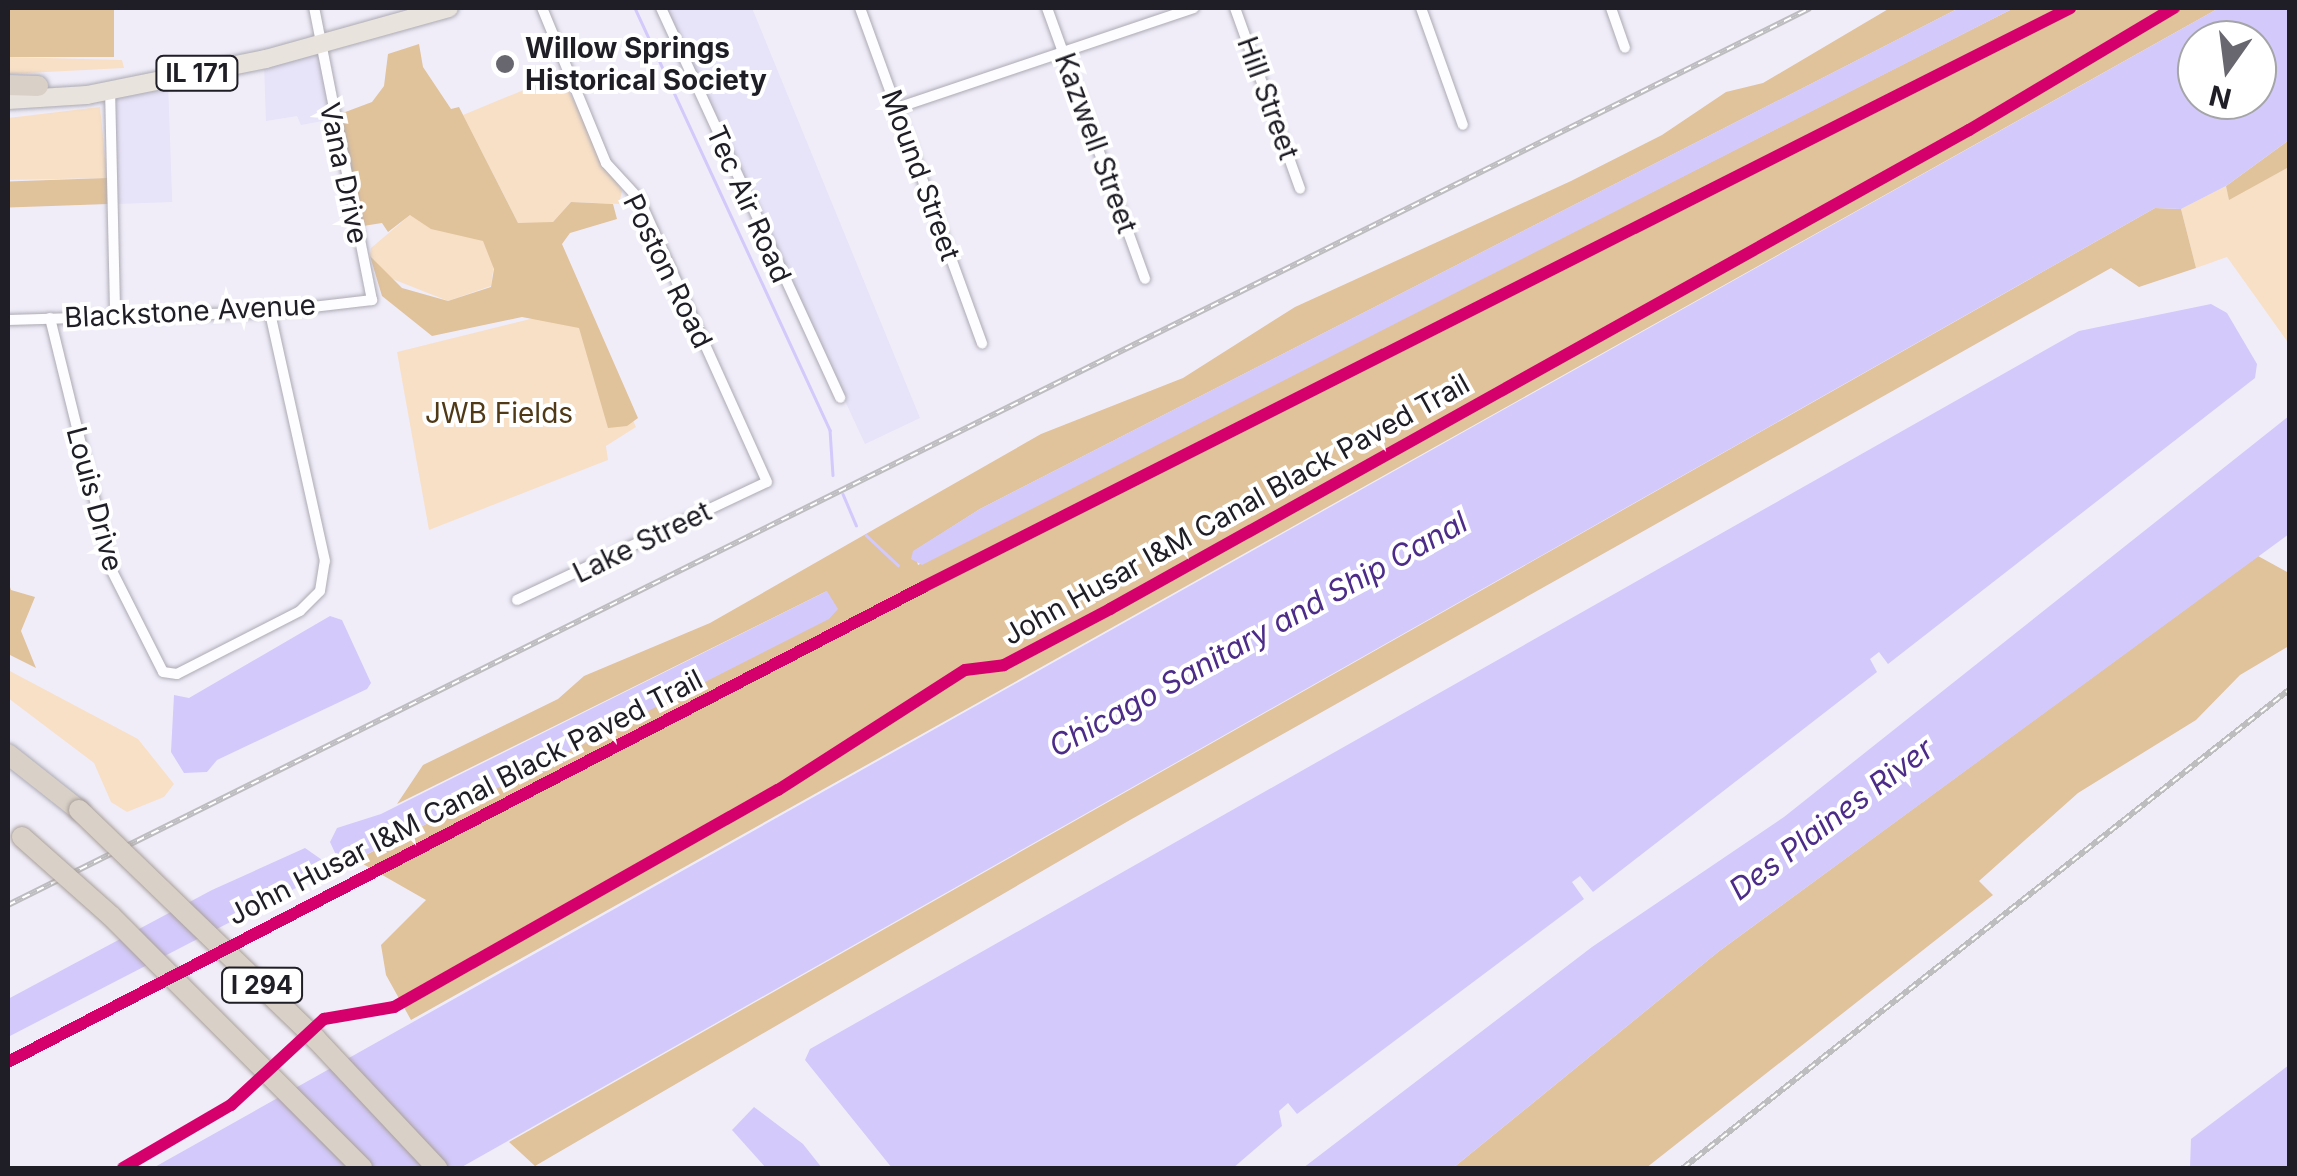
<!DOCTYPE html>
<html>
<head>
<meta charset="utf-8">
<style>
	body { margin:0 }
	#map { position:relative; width:2297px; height:1176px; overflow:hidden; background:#f0edf9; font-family:Inter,sans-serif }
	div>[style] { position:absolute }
	.built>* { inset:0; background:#e7e3f8; transform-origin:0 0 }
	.green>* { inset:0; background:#f8e0c6 }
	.forest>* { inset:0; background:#e0c29b; transform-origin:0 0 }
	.water>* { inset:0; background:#d3c9fa }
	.stream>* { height:2.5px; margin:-1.25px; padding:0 1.25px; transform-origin:1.25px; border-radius:1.25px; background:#d3c9fa }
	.roads { filter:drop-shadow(0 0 2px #acaab3) drop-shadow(0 0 2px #acaab3) }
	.street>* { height:10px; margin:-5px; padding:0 5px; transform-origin:5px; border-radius:5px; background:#fdfcfe }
	.primary>* { height:18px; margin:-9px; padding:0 9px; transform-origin:9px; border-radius:9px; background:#e8e3dd }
	.highway>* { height:20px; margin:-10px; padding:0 10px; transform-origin:10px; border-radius:10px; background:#d9d1c8 }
	.rail>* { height:6px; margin-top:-3px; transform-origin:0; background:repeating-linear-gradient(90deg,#fff 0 8px,#bdbcbf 0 16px); box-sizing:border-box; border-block:2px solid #bdbcbf }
	.bridges { filter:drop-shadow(0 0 2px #a89f99) drop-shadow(0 0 2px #a89f99) }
	.highway-bridge>* { height:20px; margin:-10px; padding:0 10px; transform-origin:10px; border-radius:10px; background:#d9d1c8 }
	.cycleway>* { height:12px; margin:-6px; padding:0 6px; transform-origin:6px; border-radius:6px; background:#d6006c }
	.dots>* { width:28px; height:28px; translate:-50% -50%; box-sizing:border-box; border:5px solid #fff; border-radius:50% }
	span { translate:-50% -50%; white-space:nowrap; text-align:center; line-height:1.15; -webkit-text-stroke:8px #fff; paint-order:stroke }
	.shield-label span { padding:2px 8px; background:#fff; border:2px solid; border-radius:8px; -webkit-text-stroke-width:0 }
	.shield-label { font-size:25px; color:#1f1d25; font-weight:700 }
	.poi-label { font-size:28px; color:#1f1d25; font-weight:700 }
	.left { translate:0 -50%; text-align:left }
	.street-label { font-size:28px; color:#1f1d25 }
	.park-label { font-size:28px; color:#4f3917 }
	.water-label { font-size:30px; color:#4c2c88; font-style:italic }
	.frame { position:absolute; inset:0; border:10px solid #1f1d25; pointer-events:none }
	.north { position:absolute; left:2177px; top:20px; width:100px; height:100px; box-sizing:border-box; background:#fff; border:2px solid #a5a5a8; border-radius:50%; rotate:194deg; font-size:28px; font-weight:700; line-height:40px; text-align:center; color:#1f1d25 }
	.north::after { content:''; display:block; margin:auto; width:35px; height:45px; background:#68666f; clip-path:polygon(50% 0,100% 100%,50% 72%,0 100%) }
</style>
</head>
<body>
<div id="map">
	<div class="built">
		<i style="clip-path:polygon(663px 8px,752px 8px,920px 418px,865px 444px)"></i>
		<i style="clip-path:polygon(318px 50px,333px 119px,301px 125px,297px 116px,266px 121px,264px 63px)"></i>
		<i style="left:168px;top:82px;width:120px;height:56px;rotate:88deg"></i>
	</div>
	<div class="green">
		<i style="clip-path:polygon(8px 57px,122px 60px,124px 68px,8px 74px)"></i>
		<i style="clip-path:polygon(560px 75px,622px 191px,619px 204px,571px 202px,553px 222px,525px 225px,518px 223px,463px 115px)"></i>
		<i style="clip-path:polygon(100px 107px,107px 178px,8px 180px,8px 118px)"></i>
		<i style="clip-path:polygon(2289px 167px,2289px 344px,2227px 257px,2196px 268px,2181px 209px,2226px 186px,2229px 199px)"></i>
		<i style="clip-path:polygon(410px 215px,483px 241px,494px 264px,491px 286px,448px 301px,390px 278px,370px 256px,371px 248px)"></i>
		<i style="clip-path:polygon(582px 306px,636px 427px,606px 446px,608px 460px,429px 530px,397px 352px)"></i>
		<i style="clip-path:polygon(8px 670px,138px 739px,174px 784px,164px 797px,127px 812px,111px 802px,94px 763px,8px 698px)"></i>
	</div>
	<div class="forest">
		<i style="left:8px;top:8px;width:106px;height:49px"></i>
		<i style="clip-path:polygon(1890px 8px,1959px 8px,980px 509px,914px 551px,918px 565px,2014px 8px,2219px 8px,411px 1020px,386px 975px,381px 945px,426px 900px,356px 860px,683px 692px,827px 591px,397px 804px,423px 765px,558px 699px,584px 676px,710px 623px,1041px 434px,1183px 378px,1295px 307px,1571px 181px,1662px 135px,1726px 92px,1763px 83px)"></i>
		<i style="clip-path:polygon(419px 44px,423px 67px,451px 109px,459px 107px,518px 223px,553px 222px,571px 202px,613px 204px,617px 219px,570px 233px,562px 244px,638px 418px,627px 426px,608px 428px,579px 328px,522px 317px,432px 336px,382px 296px,370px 256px,402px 288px,448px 301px,491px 287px,494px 269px,483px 241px,431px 229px,410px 215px,388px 232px,382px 223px,363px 226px,340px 114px,372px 102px,384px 86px,388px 54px)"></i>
		<i style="clip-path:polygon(2289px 140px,2289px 167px,2229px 200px,2226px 186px)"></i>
		<i style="left:107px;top:178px;width:26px;height:99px;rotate:88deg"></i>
		<i style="clip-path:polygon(2155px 208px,2181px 209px,2196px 268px,2139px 287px,2111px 268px,1130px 820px,535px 1166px,509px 1142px)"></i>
		<i style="clip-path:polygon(2258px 556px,2289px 573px,2289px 646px,2240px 675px,2196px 720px,2078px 793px,1979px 881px,1993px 895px,1646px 1168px,1453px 1168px,1718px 952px)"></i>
		<i style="clip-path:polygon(8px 581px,11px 590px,35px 597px,21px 631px,36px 668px,8px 654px)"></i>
	</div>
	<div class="water">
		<i style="clip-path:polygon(1959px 8px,2014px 8px,922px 565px,911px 559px,913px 551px,980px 509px)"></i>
		<i style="clip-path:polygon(evenodd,2219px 8px,2289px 8px,2289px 140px,2226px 186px,2181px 209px,2155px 208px,460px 1168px,153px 1168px,2219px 8px,2197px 40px,2257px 40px,2257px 100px,2197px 100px,2197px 40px)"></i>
		<i style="clip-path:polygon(2211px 304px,2227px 313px,2257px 364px,2255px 378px,1888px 664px,1879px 652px,1870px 659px,1877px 672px,1593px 892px,1580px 876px,1572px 882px,1584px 899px,1297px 1114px,1288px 1103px,1279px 1111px,1282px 1126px,1233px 1168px,892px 1168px,805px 1060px,810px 1049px,2079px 331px)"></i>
		<i style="clip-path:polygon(2289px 416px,2289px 534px,1718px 952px,1453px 1168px,1303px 1168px,1592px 947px,1784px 817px)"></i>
		<i style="clip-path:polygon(827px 591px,838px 609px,829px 619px,371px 852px,356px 860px,336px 855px,330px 842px,337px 828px,381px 814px)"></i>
		<i style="clip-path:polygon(330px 616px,342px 620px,371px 683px,367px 689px,217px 760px,207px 772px,184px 773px,171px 752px,174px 695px,189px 698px)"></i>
		<i style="clip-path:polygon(305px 848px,325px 862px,321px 875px,8px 1037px,8px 999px,212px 890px)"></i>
		<i style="clip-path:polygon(2289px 1065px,2289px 1168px,2190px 1168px,2191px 1139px)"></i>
		<i style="clip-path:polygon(754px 1107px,803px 1144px,822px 1168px,766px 1168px,732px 1130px)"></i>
	</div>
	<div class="stream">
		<i style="left:635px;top:8px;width:465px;rotate:65.2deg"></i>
		<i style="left:830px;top:430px;width:45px;rotate:86.2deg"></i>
		<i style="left:843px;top:494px;width:34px;rotate:67deg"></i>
		<i style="left:866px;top:535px;width:44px;rotate:43.2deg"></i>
	</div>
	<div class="roads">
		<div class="street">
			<i style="left:661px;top:8px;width:429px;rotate:65.3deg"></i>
			<i style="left:860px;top:8px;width:357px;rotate:70deg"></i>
			<i style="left:1047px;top:8px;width:288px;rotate:70.1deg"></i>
			<i style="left:1235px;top:8px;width:192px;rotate:70.2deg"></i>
			<i style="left:1421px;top:8px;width:124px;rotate:70.3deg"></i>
			<i style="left:1611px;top:8px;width:42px;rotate:70.7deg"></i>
			<i style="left:110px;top:88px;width:226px;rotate:88.7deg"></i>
			<i style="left:897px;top:108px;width:313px;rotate:-18.6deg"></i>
			<i style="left:50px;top:318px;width:260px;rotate:76.2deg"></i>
			<i style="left:112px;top:571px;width:113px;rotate:63.2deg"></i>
			<i style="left:163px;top:672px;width:14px;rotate:8deg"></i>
			<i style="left:177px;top:674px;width:138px;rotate:-27.1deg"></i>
			<i style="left:300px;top:611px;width:28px;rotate:-45deg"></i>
			<i style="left:320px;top:591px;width:30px;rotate:-81deg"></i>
			<i style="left:325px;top:561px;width:255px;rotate:-102.5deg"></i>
			<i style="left:8px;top:320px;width:262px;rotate:-1.7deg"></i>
			<i style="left:270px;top:312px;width:103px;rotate:-6.7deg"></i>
			<i style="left:372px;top:300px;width:298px;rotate:-101.2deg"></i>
			<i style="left:517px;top:600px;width:276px;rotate:-25.3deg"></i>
			<i style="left:767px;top:482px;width:311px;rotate:-114.3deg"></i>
			<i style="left:639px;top:199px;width:49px;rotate:-132.5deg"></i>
			<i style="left:606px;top:163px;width:168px;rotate:-112.4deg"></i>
		</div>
		<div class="primary">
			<i style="left:8px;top:100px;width:79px;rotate:-3.6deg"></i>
			<i style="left:87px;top:95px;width:183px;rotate:-11.4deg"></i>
			<i style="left:266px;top:59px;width:190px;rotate:-15.6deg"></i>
		</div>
		<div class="highway">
			<i style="left:8px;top:85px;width:30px;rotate:2deg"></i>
			<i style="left:8px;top:754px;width:90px;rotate:38.3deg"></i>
		</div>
	</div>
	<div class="rail">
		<i style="left:8px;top:905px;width:2013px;rotate:-26.46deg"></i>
		<i style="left:1683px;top:1168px;width:773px;rotate:-38.28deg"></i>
	</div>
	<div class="bridges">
		<div class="highway-bridge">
			<i style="left:79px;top:810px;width:330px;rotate:44deg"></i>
			<i style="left:316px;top:1039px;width:177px;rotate:46.8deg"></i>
			<i style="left:22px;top:837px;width:119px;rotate:41.6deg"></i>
			<i style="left:111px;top:916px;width:356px;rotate:45.1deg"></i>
		</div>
	</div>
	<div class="cycleway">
		<i style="left:8px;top:1062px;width:1031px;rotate:-27.43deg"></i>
		<i style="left:923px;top:587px;width:1285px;rotate:-26.78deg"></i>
		<i style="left:123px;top:1168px;width:125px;rotate:-30.3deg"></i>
		<i style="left:231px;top:1105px;width:127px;rotate:-42.8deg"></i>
		<i style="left:324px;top:1019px;width:71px;rotate:-9.7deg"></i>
		<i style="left:394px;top:1007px;width:441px;rotate:-29.5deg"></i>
		<i style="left:778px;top:790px;width:222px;rotate:-32.7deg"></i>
		<i style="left:965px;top:670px;width:39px;rotate:-7deg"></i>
		<i style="left:1004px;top:665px;width:120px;rotate:-27.8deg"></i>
		<i style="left:1110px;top:609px;width:984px;rotate:-29.15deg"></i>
		<i style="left:1969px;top:130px;width:239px;rotate:-30.8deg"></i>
	</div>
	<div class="dots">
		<i style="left:505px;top:64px;background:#68666f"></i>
	</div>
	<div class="shield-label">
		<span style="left:197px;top:73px">IL 171</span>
		<span style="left:262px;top:985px">I 294</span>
	</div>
	<div class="poi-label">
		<span class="left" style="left:525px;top:64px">Willow Springs<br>Historical Society</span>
	</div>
	<div class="street-label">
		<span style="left:1268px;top:98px;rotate:70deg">Hill Street</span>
		<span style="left:1096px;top:143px;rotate:70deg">Kazwell Street</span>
		<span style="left:344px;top:173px;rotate:78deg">Vana Drive</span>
		<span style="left:921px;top:175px;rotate:70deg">Mound Street</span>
		<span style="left:749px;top:204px;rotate:66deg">Tec Air Road</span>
		<span style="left:668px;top:271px;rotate:64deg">Poston Road</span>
		<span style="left:190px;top:311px;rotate:-3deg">Blackstone Avenue</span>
		<span style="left:95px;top:499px;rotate:75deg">Louis Drive</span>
		<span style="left:1236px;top:509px;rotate:-29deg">John Husar I&amp;M Canal Black Paved Trail</span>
		<span style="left:642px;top:542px;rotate:-26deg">Lake Street</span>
		<span style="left:465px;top:797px;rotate:-27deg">John Husar I&amp;M Canal Black Paved Trail</span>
	</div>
	<div class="park-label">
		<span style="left:499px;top:413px">JWB Fields</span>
	</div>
	<div class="water-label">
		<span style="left:1258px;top:634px;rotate:-29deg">Chicago Sanitary and Ship Canal</span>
		<span style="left:1831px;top:819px;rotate:-37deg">Des Plaines River</span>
	</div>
	<div class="frame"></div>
	<div class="north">N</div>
</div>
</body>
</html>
